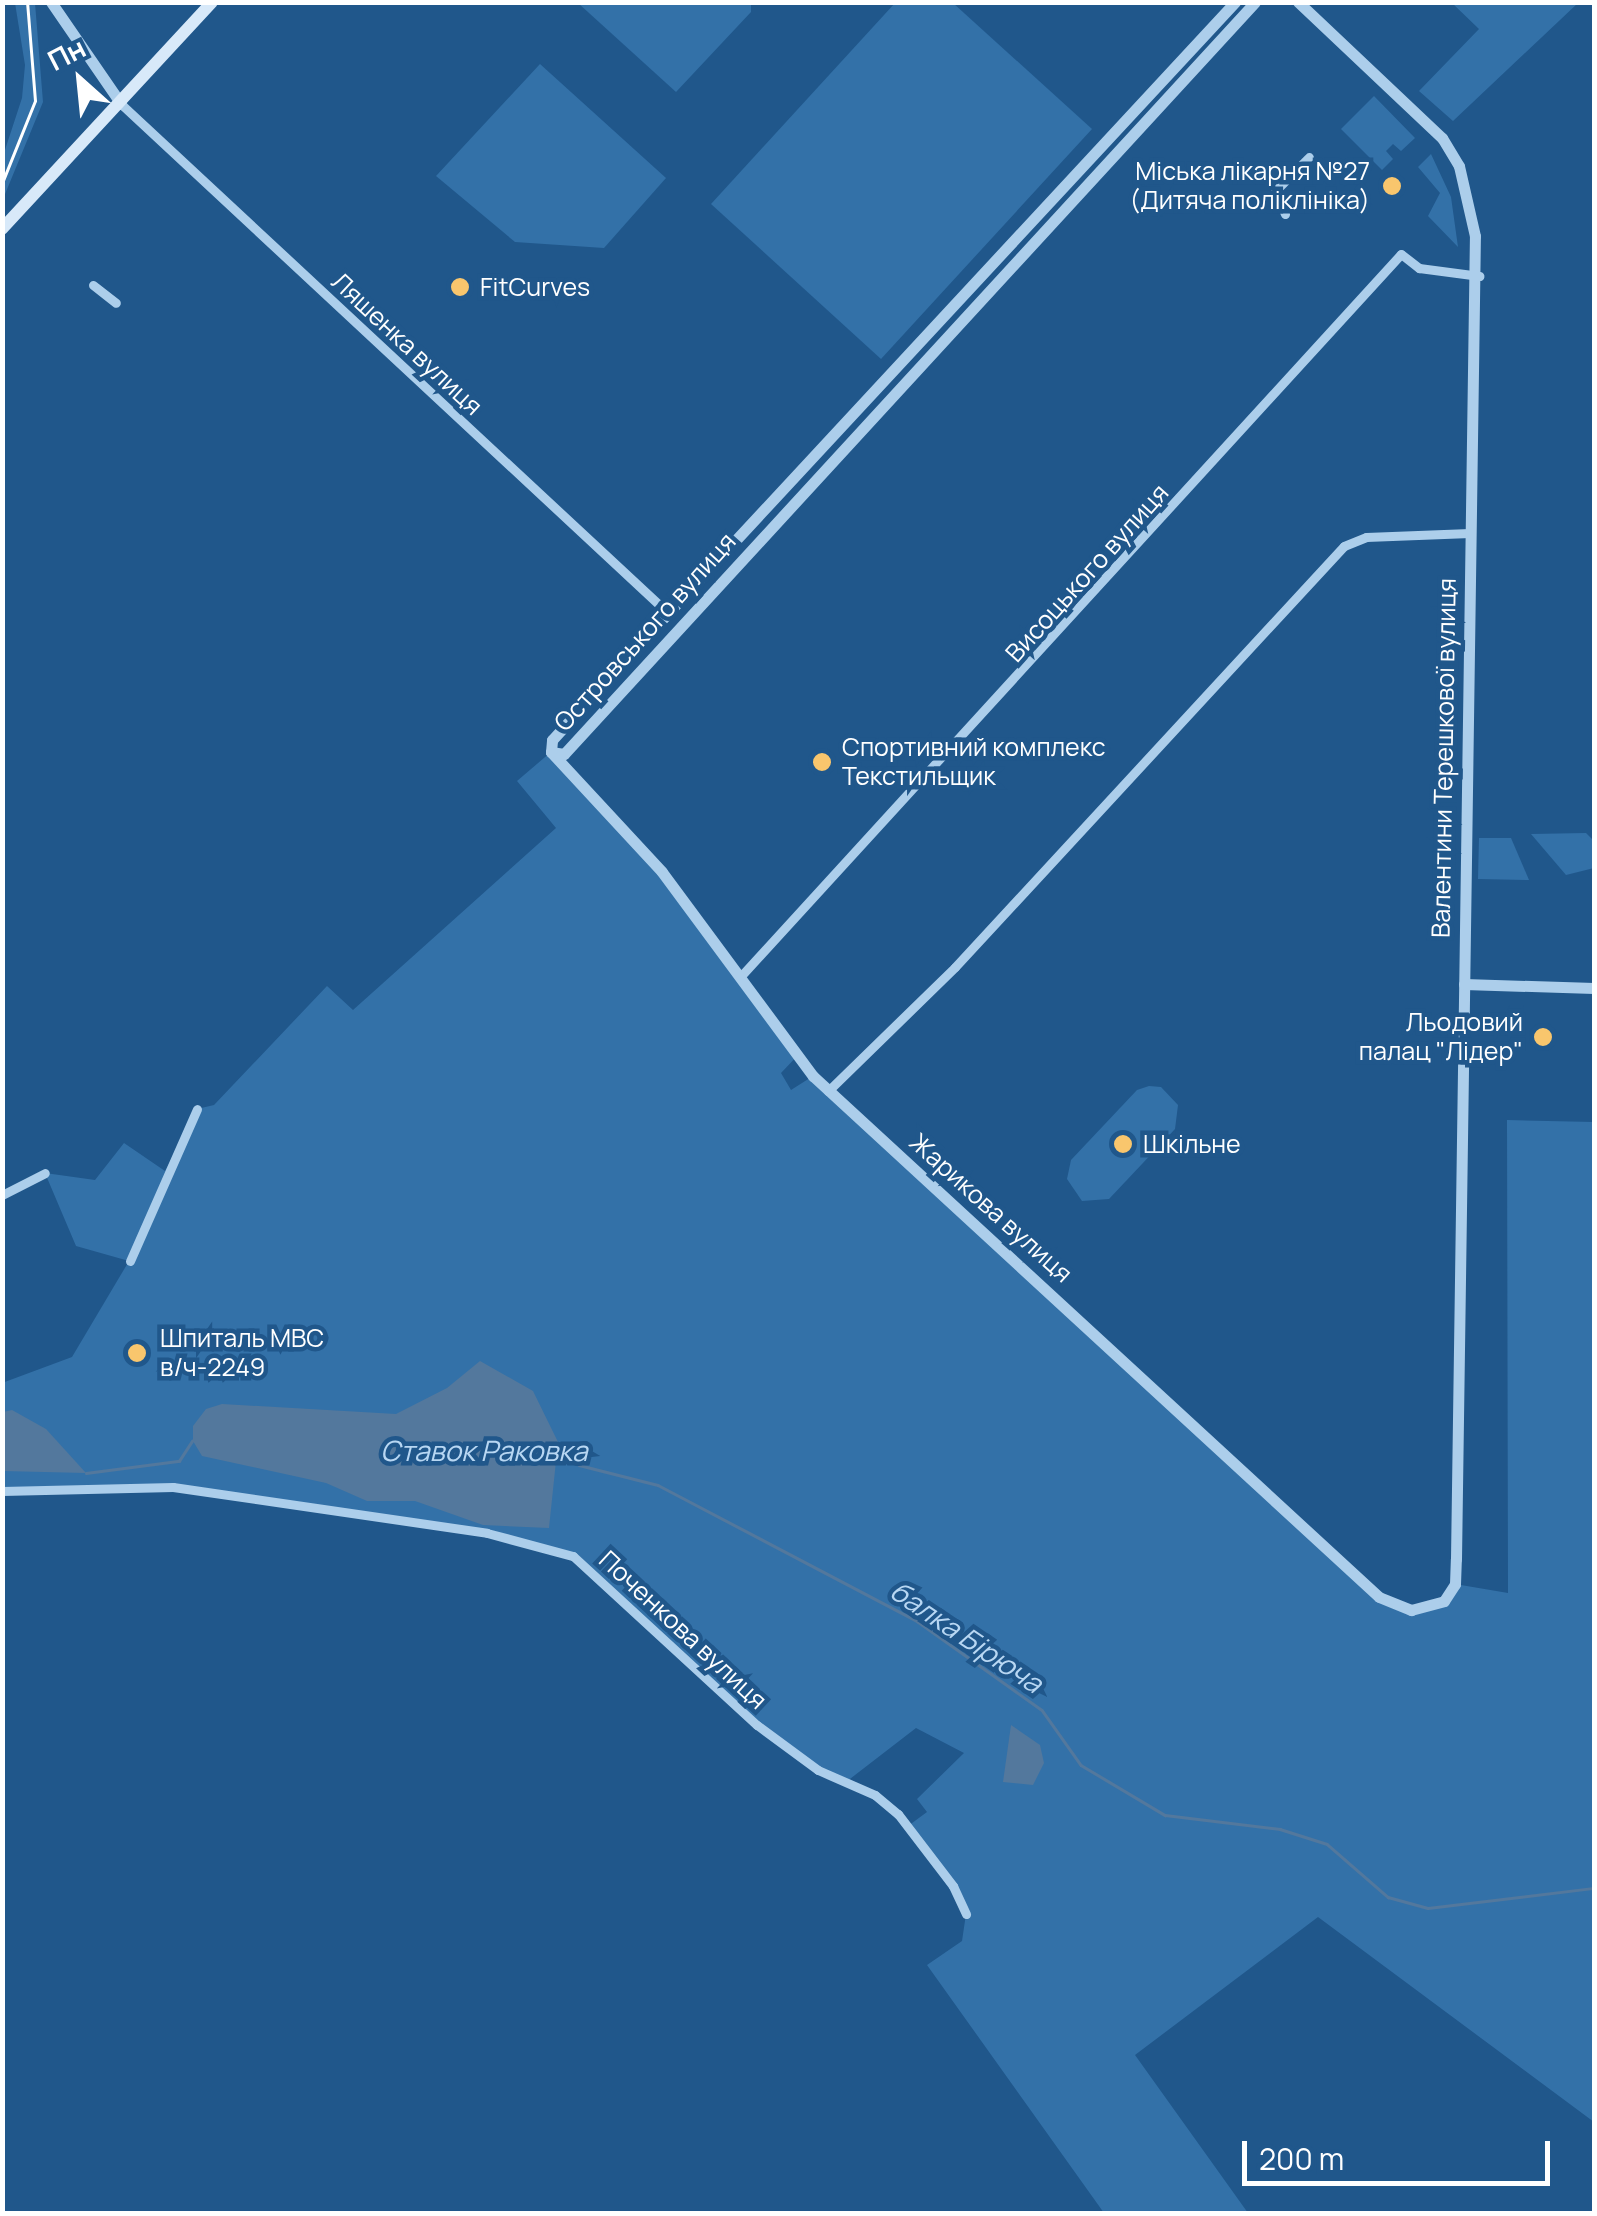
<!DOCTYPE html>
<html>
<head>
<meta charset="utf-8">
<style>
	body { margin:0 }
	#map { position:relative; width:1597px; height:2216px; overflow:hidden; background:#20578b; font-family:Manrope,sans-serif }
	div>[style] { position:absolute }
	.green>* { inset:0; background:#3371a8 }
	.water>* { inset:0; background:#53789d }
	.stream>* { height:2.5px; margin:-1.25px; padding:0 1.25px; transform-origin:1.25px; border-radius:1.25px; background:#53789d }
	.minor>* { height:9px; margin:-4.5px; padding:0 4.5px; transform-origin:4.5px; border-radius:4.5px; background:#acceeb }
	.tertiary>* { height:11px; margin:-5.5px; padding:0 5.5px; transform-origin:5.5px; border-radius:5.5px; background:#acceeb }
	.secondary>* { height:12px; margin:-6px; padding:0 6px; transform-origin:6px; border-radius:6px; background:#d8e9f9 }
	.tram>* { height:2.5px; margin:-1.25px; padding:0 1.25px; transform-origin:1.25px; border-radius:1.25px; background:#fff }
	.dots>* { width:28px; height:28px; translate:-50% -50%; box-sizing:border-box; border:5px solid #20578b; border-radius:50% }
	span { translate:-50% -50%; white-space:nowrap; text-align:center; line-height:1.15; -webkit-text-stroke:9px #20578b; paint-order:stroke }
	.poi-label { font-size:25px; color:#fff }
	.right { translate:-100% -50%; text-align:right }
	.left { translate:0 -50%; text-align:left }
	.street-label { font-size:25px; color:#fff }
	.water-label { font-size:28px; color:#b8d7f3; font-style:italic }
	.frame { position:absolute; inset:0; border:5px solid #fff; pointer-events:none }
	.north { position:absolute; left:30px; top:30px; width:100px; height:100px; -webkit-text-stroke:8px #20578b; paint-order:stroke; rotate:333deg; font-size:28px; font-weight:700; line-height:40px; text-align:center; color:#fff }
	.north::after { content:''; display:block; margin:auto; width:35px; height:45px; background:#fff; clip-path:polygon(50% 0,100% 100%,50% 72%,0 100%) }
	.scale { position:absolute; left:1242px; top:2141px; width:308px; height:45px; box-sizing:border-box; border:5px solid #fff; border-top:0; padding-left:12px; font-size:30px; line-height:35px; white-space:nowrap; color:#fff; -webkit-text-stroke:8px #20578b; paint-order:stroke }
</style>
</head>
<body>
<div id="map">
	<div class="green">
		<i style="clip-path:polygon(15px 3px,35px 3px,43px 102px,3px 199px,3px 156px,22px 98px,25px 65px)"></i>
		<i style="clip-path:polygon(578px 3px,751px 3px,751px 12px,676px 92px)"></i>
		<i style="clip-path:polygon(895px 3px,953px 3px,1092px 129px,881px 359px,711px 204px)"></i>
		<i style="clip-path:polygon(1452px 3px,1578px 3px,1453px 121px,1419px 91px,1479px 29px)"></i>
		<i style="clip-path:polygon(540px 64px,666px 178px,604px 248px,515px 242px,436px 176px)"></i>
		<i style="clip-path:polygon(1374px 96px,1415px 138px,1401px 151px,1393px 144px,1386px 151px,1393px 159px,1382px 170px,1341px 129px)"></i>
		<i style="clip-path:polygon(1431px 154px,1451px 197px,1458px 247px,1428px 216px,1440px 193px,1418px 167px)"></i>
		<i style="clip-path:polygon(551px 752px,630px 839px,800px 1053px,781px 1073px,791px 1090px,813px 1076px,1379px 1597px,1411px 1610px,1444px 1601px,1455px 1584px,1508px 1593px,1507px 1120px,1594px 1122px,1594px 2122px,1318px 1917px,1135px 2055px,1248px 2213px,1104px 2213px,927px 1965px,962px 1941px,966px 1914px,908px 1826px,927px 1812px,917px 1799px,964px 1753px,916px 1728px,846px 1782px,818px 1770px,757px 1725px,573px 1556px,487px 1533px,173px 1487px,3px 1491px,2px 1383px,72px 1357px,129px 1261px,76px 1246px,45px 1173px,95px 1180px,124px 1143px,165px 1171px,197px 1109px,214px 1105px,327px 986px,353px 1010px,556px 828px,517px 781px)"></i>
		<i style="clip-path:polygon(1586px 833px,1594px 841px,1594px 868px,1566px 875px,1531px 834px)"></i>
		<i style="clip-path:polygon(1479px 838px,1511px 838px,1529px 880px,1478px 879px)"></i>
		<i style="clip-path:polygon(1149px 1086px,1161px 1087px,1178px 1105px,1175px 1129px,1109px 1199px,1082px 1201px,1067px 1179px,1071px 1160px,1137px 1090px)"></i>
	</div>
	<div class="water">
		<i style="clip-path:polygon(480px 1361px,533px 1391px,558px 1442px,549px 1528px,483px 1525px,415px 1501px,367px 1501px,326px 1483px,202px 1456px,193px 1441px,193px 1426px,206px 1409px,222px 1404px,396px 1414px,447px 1388px)"></i>
		<i style="clip-path:polygon(12px 1410px,46px 1429px,86px 1473px,3px 1471px,3px 1412px)"></i>
		<i style="clip-path:polygon(1011px 1725px,1040px 1745px,1044px 1763px,1033px 1785px,1003px 1782px)"></i>
	</div>
	<div class="stream">
		<i style="left:579px;top:1465px;width:81px;rotate:14.2deg"></i>
		<i style="left:658px;top:1485px;width:293px;rotate:27.7deg"></i>
		<i style="left:917px;top:1621px;width:153px;rotate:35.5deg"></i>
		<i style="left:1042px;top:1710px;width:67px;rotate:54.7deg"></i>
		<i style="left:1081px;top:1765px;width:98px;rotate:30.8deg"></i>
		<i style="left:1165px;top:1815px;width:116px;rotate:6.9deg"></i>
		<i style="left:1280px;top:1829px;width:49px;rotate:17.7deg"></i>
		<i style="left:1327px;top:1844px;width:81px;rotate:41deg"></i>
		<i style="left:1388px;top:1897px;width:41px;rotate:15.4deg"></i>
		<i style="left:1428px;top:1908px;width:167px;rotate:-6.9deg"></i>
		<i style="left:86px;top:1473px;width:94px;rotate:-7.4deg"></i>
		<i style="left:179px;top:1461px;width:24px;rotate:-57deg"></i>
	</div>
	<div class="minor">
		<i style="left:121px;top:104px;width:747px;rotate:42.94deg"></i>
		<i style="left:1285px;top:214px;width:25px;rotate:-113deg"></i>
		<i style="left:1275px;top:191px;width:48px;rotate:-45deg"></i>
		<i style="left:93px;top:285px;width:29px;rotate:38deg"></i>
		<i style="left:741px;top:976px;width:978px;rotate:-47.57deg"></i>
		<i style="left:1401px;top:254px;width:23px;rotate:38deg"></i>
		<i style="left:1419px;top:268px;width:61px;rotate:7.6deg"></i>
		<i style="left:828px;top:1091px;width:177px;rotate:-44.3deg"></i>
		<i style="left:955px;top:967px;width:573px;rotate:-47.26deg"></i>
		<i style="left:1344px;top:546px;width:24px;rotate:-22deg"></i>
		<i style="left:1366px;top:537px;width:104px;rotate:-2.2deg"></i>
		<i style="left:2px;top:1195px;width:48px;rotate:-27.1deg"></i>
		<i style="left:130px;top:1261px;width:166px;rotate:-66.2deg"></i>
		<i style="left:2px;top:1491px;width:171px;rotate:-1.3deg"></i>
		<i style="left:173px;top:1487px;width:317px;rotate:8.3deg"></i>
		<i style="left:487px;top:1533px;width:89px;rotate:15deg"></i>
		<i style="left:573px;top:1556px;width:250px;rotate:42.6deg"></i>
		<i style="left:757px;top:1725px;width:76px;rotate:36.4deg"></i>
		<i style="left:818px;top:1770px;width:62px;rotate:23.7deg"></i>
		<i style="left:875px;top:1795px;width:30px;rotate:40deg"></i>
		<i style="left:898px;top:1814px;width:91px;rotate:52.6deg"></i>
		<i style="left:953px;top:1886px;width:31px;rotate:65deg"></i>
	</div>
	<div class="tertiary">
		<i style="left:51px;top:2px;width:124px;rotate:55.5deg"></i>
		<i style="left:551px;top:752px;width:163px;rotate:47.2deg"></i>
		<i style="left:662px;top:872px;width:254px;rotate:53.5deg"></i>
		<i style="left:813px;top:1076px;width:769px;rotate:42.63deg"></i>
		<i style="left:1379px;top:1597px;width:35px;rotate:22deg"></i>
		<i style="left:1411px;top:1610px;width:34px;rotate:-15deg"></i>
		<i style="left:1444px;top:1601px;width:20px;rotate:-57deg"></i>
		<i style="left:1455px;top:1584px;width:25px;rotate:-88deg"></i>
		<i style="left:1456px;top:1559px;width:1323px;rotate:-89.18deg"></i>
		<i style="left:1475px;top:236px;width:72px;rotate:-102.9deg"></i>
		<i style="left:1459px;top:166px;width:33px;rotate:-121deg"></i>
		<i style="left:1442px;top:138px;width:198px;rotate:-136.6deg"></i>
		<i style="left:551px;top:752px;width:13px;rotate:9deg"></i>
		<i style="left:564px;top:754px;width:1021px;rotate:-47.42deg"></i>
		<i style="left:551px;top:752px;width:12px;rotate:-85deg"></i>
		<i style="left:552px;top:740px;width:172px;rotate:-47.6deg"></i>
		<i style="left:668px;top:613px;width:834px;rotate:-47.14deg"></i>
		<i style="left:1464px;top:984px;width:130px;rotate:1.8deg"></i>
	</div>
	<div class="secondary">
		<i style="left:2px;top:229px;width:309px;rotate:-47.2deg"></i>
	</div>
	<div class="tram">
		<i style="left:2px;top:183px;width:88px;rotate:-68.1deg"></i>
		<i style="left:35px;top:101px;width:99px;rotate:-94.6deg"></i>
	</div>
	<div class="dots">
		<i style="left:1392px;top:186px;background:#f9c66d"></i>
		<i style="left:460px;top:287px;background:#f9c66d"></i>
		<i style="left:822px;top:762px;background:#f9c66d"></i>
		<i style="left:1543px;top:1037px;background:#f9c66d"></i>
		<i style="left:1123px;top:1144px;background:#f9c66d"></i>
		<i style="left:137px;top:1353px;background:#f9c66d"></i>
	</div>
	<div class="poi-label">
		<span class="right" style="left:1370px;top:186px">Міська лікарня №27<br>(Дитяча поліклініка)</span>
		<span class="left" style="left:480px;top:287px">FitCurves</span>
		<span class="left" style="left:842px;top:762px">Спортивний комплекс<br>Текстильщик</span>
		<span class="right" style="left:1523px;top:1037px">Льодовий<br>палац "Лідер"</span>
		<span class="left" style="left:1143px;top:1144px">Шкільне</span>
		<span class="left" style="left:160px;top:1353px">Шпиталь МВС<br>в/ч-2249</span>
	</div>
	<div class="street-label">
		<span style="left:407px;top:344px;rotate:43deg">Ляшенка вулиця</span>
		<span style="left:1087px;top:573px;rotate:-48deg">Висоцького вулиця</span>
		<span style="left:645px;top:632px;rotate:-48deg">Островського вулиця</span>
		<span style="left:1444px;top:758px;rotate:-89deg">Валентини Терешкової вулиця</span>
		<span style="left:991px;top:1208px;rotate:42deg">Жарикова вулиця</span>
		<span style="left:683px;top:1630px;rotate:43deg">Поченкова вулиця</span>
	</div>
	<div class="water-label">
		<span style="left:484px;top:1450px">Ставок Раковка</span>
		<span style="left:967px;top:1636px;rotate:34deg">балка Бірюча</span>
	</div>
	<div class="frame"></div>
	<div class="north">Пн</div>
	<div class="scale">200 m</div>
</div>
</body>
</html>
